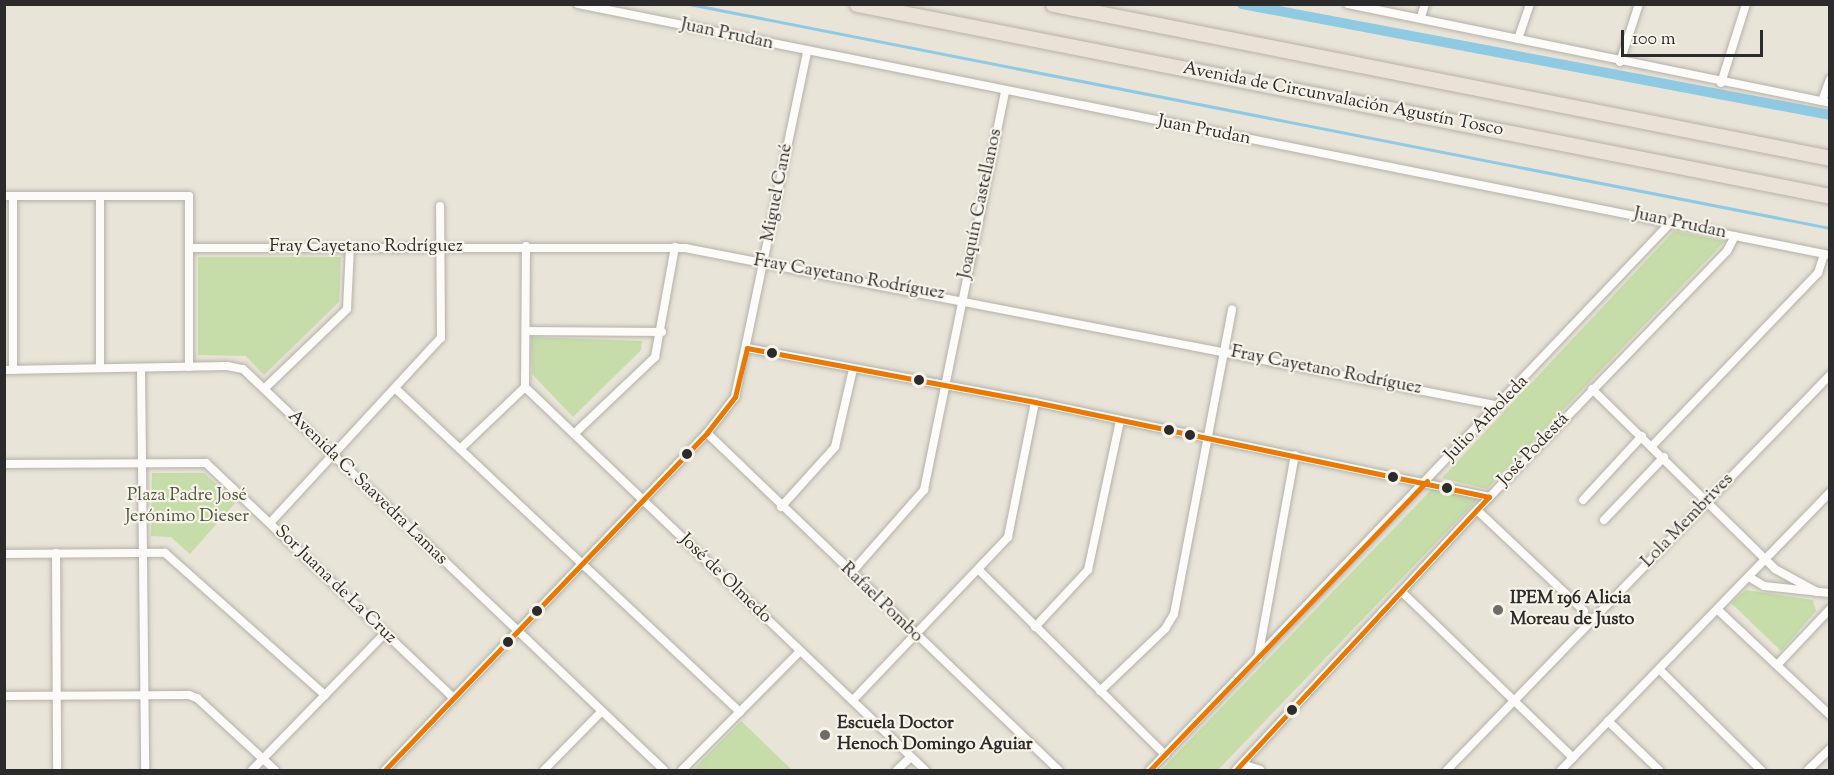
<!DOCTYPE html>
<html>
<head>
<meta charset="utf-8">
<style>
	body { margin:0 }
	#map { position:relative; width:1834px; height:775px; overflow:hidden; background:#e9e4d8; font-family:"Sorts Mill Goudy",serif }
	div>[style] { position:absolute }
	.green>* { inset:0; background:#c6dca9 }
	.stream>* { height:3px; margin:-1.5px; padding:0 1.5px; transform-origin:1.5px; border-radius:1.5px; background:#90c9e2 }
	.canal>* { height:10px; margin:-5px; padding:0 5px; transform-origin:5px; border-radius:5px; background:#90c9e2 }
	.roads { filter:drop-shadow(0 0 2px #b4b1a9) drop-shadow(0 0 2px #b4b1a9) }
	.street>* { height:8px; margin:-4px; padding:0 4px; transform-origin:4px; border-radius:4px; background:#fcfbf9 }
	.highway>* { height:15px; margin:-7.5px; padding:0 7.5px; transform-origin:7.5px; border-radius:7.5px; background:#eae2d6 }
	.bus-1>* { height:4.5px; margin:-2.25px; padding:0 2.25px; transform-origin:2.25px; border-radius:2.25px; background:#ea7804 }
	.dots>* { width:16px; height:16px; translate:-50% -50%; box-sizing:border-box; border:3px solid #f7f3e8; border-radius:50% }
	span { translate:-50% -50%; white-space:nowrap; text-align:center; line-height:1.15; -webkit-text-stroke:4.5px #f7f3e8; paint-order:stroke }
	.street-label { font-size:18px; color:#2b2b2b }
	.park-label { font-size:18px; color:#4b5641 }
	.poi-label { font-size:18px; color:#2b2b2b; font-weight:700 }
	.left { translate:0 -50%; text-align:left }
	.frame { position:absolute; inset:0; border:6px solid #2b2b2b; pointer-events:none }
	.scale { position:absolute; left:1621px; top:30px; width:142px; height:27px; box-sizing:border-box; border:3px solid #2b2b2b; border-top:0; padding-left:8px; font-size:18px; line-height:21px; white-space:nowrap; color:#2b2b2b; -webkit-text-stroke:4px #f7f3e8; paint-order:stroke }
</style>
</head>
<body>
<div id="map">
	<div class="green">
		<i style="clip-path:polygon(1674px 231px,1725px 241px,1487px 489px,1442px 478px)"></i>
		<i style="clip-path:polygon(198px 257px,341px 257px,339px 302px,264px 375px,246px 356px,198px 355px)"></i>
		<i style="clip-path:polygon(531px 337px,642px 341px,641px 350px,573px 417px,532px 374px)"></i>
		<i style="clip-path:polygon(152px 473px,204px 473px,236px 502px,190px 554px,171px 537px,151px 536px)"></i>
		<i style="clip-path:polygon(1433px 488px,1478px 499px,1218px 770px,1161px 770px)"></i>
		<i style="clip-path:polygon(1746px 590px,1813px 600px,1816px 611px,1781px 651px,1731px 603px)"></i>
		<i style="clip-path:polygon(741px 721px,792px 770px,693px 770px)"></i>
	</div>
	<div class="stream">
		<i style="left:689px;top:4px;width:1163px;rotate:11.11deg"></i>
	</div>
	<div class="canal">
		<i style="left:1242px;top:4px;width:598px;rotate:10.69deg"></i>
	</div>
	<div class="roads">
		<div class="street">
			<i style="left:578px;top:4px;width:1277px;rotate:11.34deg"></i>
			<i style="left:1348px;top:4px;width:492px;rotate:11.6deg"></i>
			<i style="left:1421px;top:17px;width:14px;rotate:-73deg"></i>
			<i style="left:1518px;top:39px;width:37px;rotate:-71deg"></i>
			<i style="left:1620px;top:62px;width:61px;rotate:-71.9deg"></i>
			<i style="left:1721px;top:83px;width:83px;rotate:-72.4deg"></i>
			<i style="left:1822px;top:101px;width:23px;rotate:-70deg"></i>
			<i style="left:4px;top:196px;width:185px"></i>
			<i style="left:189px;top:196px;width:171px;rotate:90deg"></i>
			<i style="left:13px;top:196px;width:174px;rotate:90deg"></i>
			<i style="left:100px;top:196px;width:172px;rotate:90deg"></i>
			<i style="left:189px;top:248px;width:496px"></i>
			<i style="left:685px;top:248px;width:830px;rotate:10.97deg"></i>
			<i style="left:526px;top:331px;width:136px;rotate:0.4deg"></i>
			<i style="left:747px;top:348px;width:293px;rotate:10.6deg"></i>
			<i style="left:1035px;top:402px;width:464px;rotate:11.8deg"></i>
			<i style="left:141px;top:368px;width:402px;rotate:89.4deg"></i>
			<i style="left:4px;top:370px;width:223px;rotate:-1deg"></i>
			<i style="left:227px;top:366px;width:16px;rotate:11deg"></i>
			<i style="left:243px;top:369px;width:581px;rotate:43.61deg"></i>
			<i style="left:525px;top:387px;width:554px;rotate:43.76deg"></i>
			<i style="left:264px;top:389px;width:115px;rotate:-43.9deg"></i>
			<i style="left:347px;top:309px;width:62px;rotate:-87.2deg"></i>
			<i style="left:396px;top:389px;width:472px;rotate:43.2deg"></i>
			<i style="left:1592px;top:389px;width:257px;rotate:44.5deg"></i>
			<i style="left:1775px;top:569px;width:48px;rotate:28.7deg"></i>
			<i style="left:707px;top:433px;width:487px;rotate:43.8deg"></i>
			<i style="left:574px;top:434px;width:112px;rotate:-43.5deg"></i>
			<i style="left:655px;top:357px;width:112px;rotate:-79.7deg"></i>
			<i style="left:1652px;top:446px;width:240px;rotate:-46.2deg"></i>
			<i style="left:1818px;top:273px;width:20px;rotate:-72deg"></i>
			<i style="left:460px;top:449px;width:90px;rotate:-43.6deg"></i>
			<i style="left:525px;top:387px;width:141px;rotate:-89.6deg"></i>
			<i style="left:4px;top:464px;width:202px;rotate:-0.3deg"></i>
			<i style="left:206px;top:463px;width:340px;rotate:43.5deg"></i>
			<i style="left:1583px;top:500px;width:87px;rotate:-47.3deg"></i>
			<i style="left:781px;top:507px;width:81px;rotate:-48deg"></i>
			<i style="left:835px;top:447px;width:80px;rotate:-77deg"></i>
			<i style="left:1477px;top:510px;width:147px;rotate:43.3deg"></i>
			<i style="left:1604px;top:520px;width:87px;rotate:-46.4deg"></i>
			<i style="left:270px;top:523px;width:252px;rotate:-47.3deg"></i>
			<i style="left:441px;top:338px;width:132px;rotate:-90.4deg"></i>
			<i style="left:56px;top:553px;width:217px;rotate:89.7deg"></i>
			<i style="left:4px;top:554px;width:161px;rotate:-0.4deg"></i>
			<i style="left:165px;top:553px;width:214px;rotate:41.6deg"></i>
			<i style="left:978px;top:569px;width:264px;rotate:44.8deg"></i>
			<i style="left:851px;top:573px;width:111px;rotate:-48.7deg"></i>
			<i style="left:924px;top:490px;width:407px;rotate:-78.5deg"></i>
			<i style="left:1749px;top:577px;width:17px;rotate:31deg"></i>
			<i style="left:1764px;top:586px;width:66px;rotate:6.1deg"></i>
			<i style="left:1402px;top:592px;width:238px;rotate:44.1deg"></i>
			<i style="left:1717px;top:609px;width:155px;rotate:43.2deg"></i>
			<i style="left:1035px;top:627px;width:78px;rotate:-47.1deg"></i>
			<i style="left:1088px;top:570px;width:152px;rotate:-77.9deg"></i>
			<i style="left:1258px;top:658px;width:206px;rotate:-79.7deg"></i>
			<i style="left:1778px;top:664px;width:76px;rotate:-46.6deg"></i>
			<i style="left:1659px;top:669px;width:144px;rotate:44.7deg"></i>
			<i style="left:1100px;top:691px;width:90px;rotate:-43.6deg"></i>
			<i style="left:1165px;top:629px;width:17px;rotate:-59deg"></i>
			<i style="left:1174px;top:614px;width:310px;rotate:-79.2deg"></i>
			<i style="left:4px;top:696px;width:185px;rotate:-0.3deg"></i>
			<i style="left:189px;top:695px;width:9px;rotate:21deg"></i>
			<i style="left:197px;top:698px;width:106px;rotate:42.7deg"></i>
			<i style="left:853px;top:700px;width:225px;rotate:-46.4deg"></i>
			<i style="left:1008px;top:537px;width:138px;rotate:-78.7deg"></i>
			<i style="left:1608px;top:721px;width:71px;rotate:43.9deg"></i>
			<i style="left:1242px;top:764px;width:19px;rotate:18deg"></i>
			<i style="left:252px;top:770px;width:191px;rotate:-45.8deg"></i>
			<i style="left:385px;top:770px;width:466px;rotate:-46.3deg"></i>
			<i style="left:707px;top:433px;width:46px;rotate:-52.1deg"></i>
			<i style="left:735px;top:397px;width:352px;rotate:-78.2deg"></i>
			<i style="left:544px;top:770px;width:81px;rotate:-45.5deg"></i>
			<i style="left:682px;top:770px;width:168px;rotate:-45.2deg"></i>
			<i style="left:897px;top:770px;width:19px;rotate:-43deg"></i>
			<i style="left:1150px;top:770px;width:758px;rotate:-46.44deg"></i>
			<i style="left:1236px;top:770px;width:355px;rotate:-47.2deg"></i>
			<i style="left:1477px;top:510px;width:360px;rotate:-46deg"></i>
			<i style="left:1727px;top:251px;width:17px;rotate:-62deg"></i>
			<i style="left:1447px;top:770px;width:550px;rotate:-45.88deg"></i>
			<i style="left:1561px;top:770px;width:387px;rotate:-45.9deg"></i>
			<i style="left:1808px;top:770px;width:30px;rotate:-44deg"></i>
		</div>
		<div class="highway">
			<i style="left:857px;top:4px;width:992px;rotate:11.16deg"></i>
			<i style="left:1053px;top:4px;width:792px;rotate:11.21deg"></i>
		</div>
	</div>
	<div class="bus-1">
		<i style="left:747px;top:348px;width:293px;rotate:10.6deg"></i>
		<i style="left:1035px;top:402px;width:464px;rotate:11.8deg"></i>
		<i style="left:385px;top:770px;width:466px;rotate:-46.3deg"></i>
		<i style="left:707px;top:433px;width:46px;rotate:-52.1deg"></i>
		<i style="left:735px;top:397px;width:50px;rotate:-76.2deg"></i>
		<i style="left:1150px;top:770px;width:400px;rotate:-46.2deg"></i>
		<i style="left:1236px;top:770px;width:372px;rotate:-47.2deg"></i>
	</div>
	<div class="dots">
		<i style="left:772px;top:353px;background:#2b2b2b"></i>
		<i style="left:919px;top:380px;background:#2b2b2b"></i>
		<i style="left:1169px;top:430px;background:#2b2b2b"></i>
		<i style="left:1190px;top:435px;background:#2b2b2b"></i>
		<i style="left:687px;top:454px;background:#2b2b2b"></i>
		<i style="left:1393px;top:477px;background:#2b2b2b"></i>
		<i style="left:1447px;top:488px;background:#2b2b2b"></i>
		<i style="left:1498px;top:610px;background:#6e6c68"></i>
		<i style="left:537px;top:611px;background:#2b2b2b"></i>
		<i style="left:508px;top:642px;background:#2b2b2b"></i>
		<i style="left:1292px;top:710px;background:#2b2b2b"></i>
		<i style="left:825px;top:735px;background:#6e6c68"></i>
	</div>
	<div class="street-label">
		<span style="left:727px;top:35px;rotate:12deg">Juan Prudan</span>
		<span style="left:1343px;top:100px;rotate:11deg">Avenida de Circunvalación Agustín Tosco</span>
		<span style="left:1204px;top:131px;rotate:11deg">Juan Prudan</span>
		<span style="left:778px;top:193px;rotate:-79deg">Miguel Cané</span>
		<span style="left:981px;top:204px;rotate:-78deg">Joaquín Castellanos</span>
		<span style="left:1680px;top:224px;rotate:12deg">Juan Prudan</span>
		<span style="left:366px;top:247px">Fray Cayetano Rodríguez</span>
		<span style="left:849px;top:278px;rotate:10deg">Fray Cayetano Rodríguez</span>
		<span style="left:1326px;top:371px;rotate:11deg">Fray Cayetano Rodríguez</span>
		<span style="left:1487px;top:419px;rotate:-46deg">Julio Arboleda</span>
		<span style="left:1534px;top:450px;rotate:-46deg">José Podestá</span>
		<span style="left:367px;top:488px;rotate:44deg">Avenida C. Saavedra Lamas</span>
		<span style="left:1688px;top:521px;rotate:-46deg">Lola Membrives</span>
		<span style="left:725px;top:579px;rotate:44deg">José de Olmedo</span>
		<span style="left:335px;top:585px;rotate:44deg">Sor Juana de La Cruz</span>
		<span style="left:881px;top:603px;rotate:44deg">Rafael Pombo</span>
	</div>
	<div class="park-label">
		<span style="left:187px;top:507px">Plaza Padre José<br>Jerónimo Dieser</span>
	</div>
	<div class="poi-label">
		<span class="left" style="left:1510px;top:610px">IPEM 196 Alicia<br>Moreau de Justo</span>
		<span class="left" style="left:837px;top:735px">Escuela Doctor<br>Henoch Domingo Aguiar</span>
	</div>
	<div class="frame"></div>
	<div class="scale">100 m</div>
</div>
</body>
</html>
